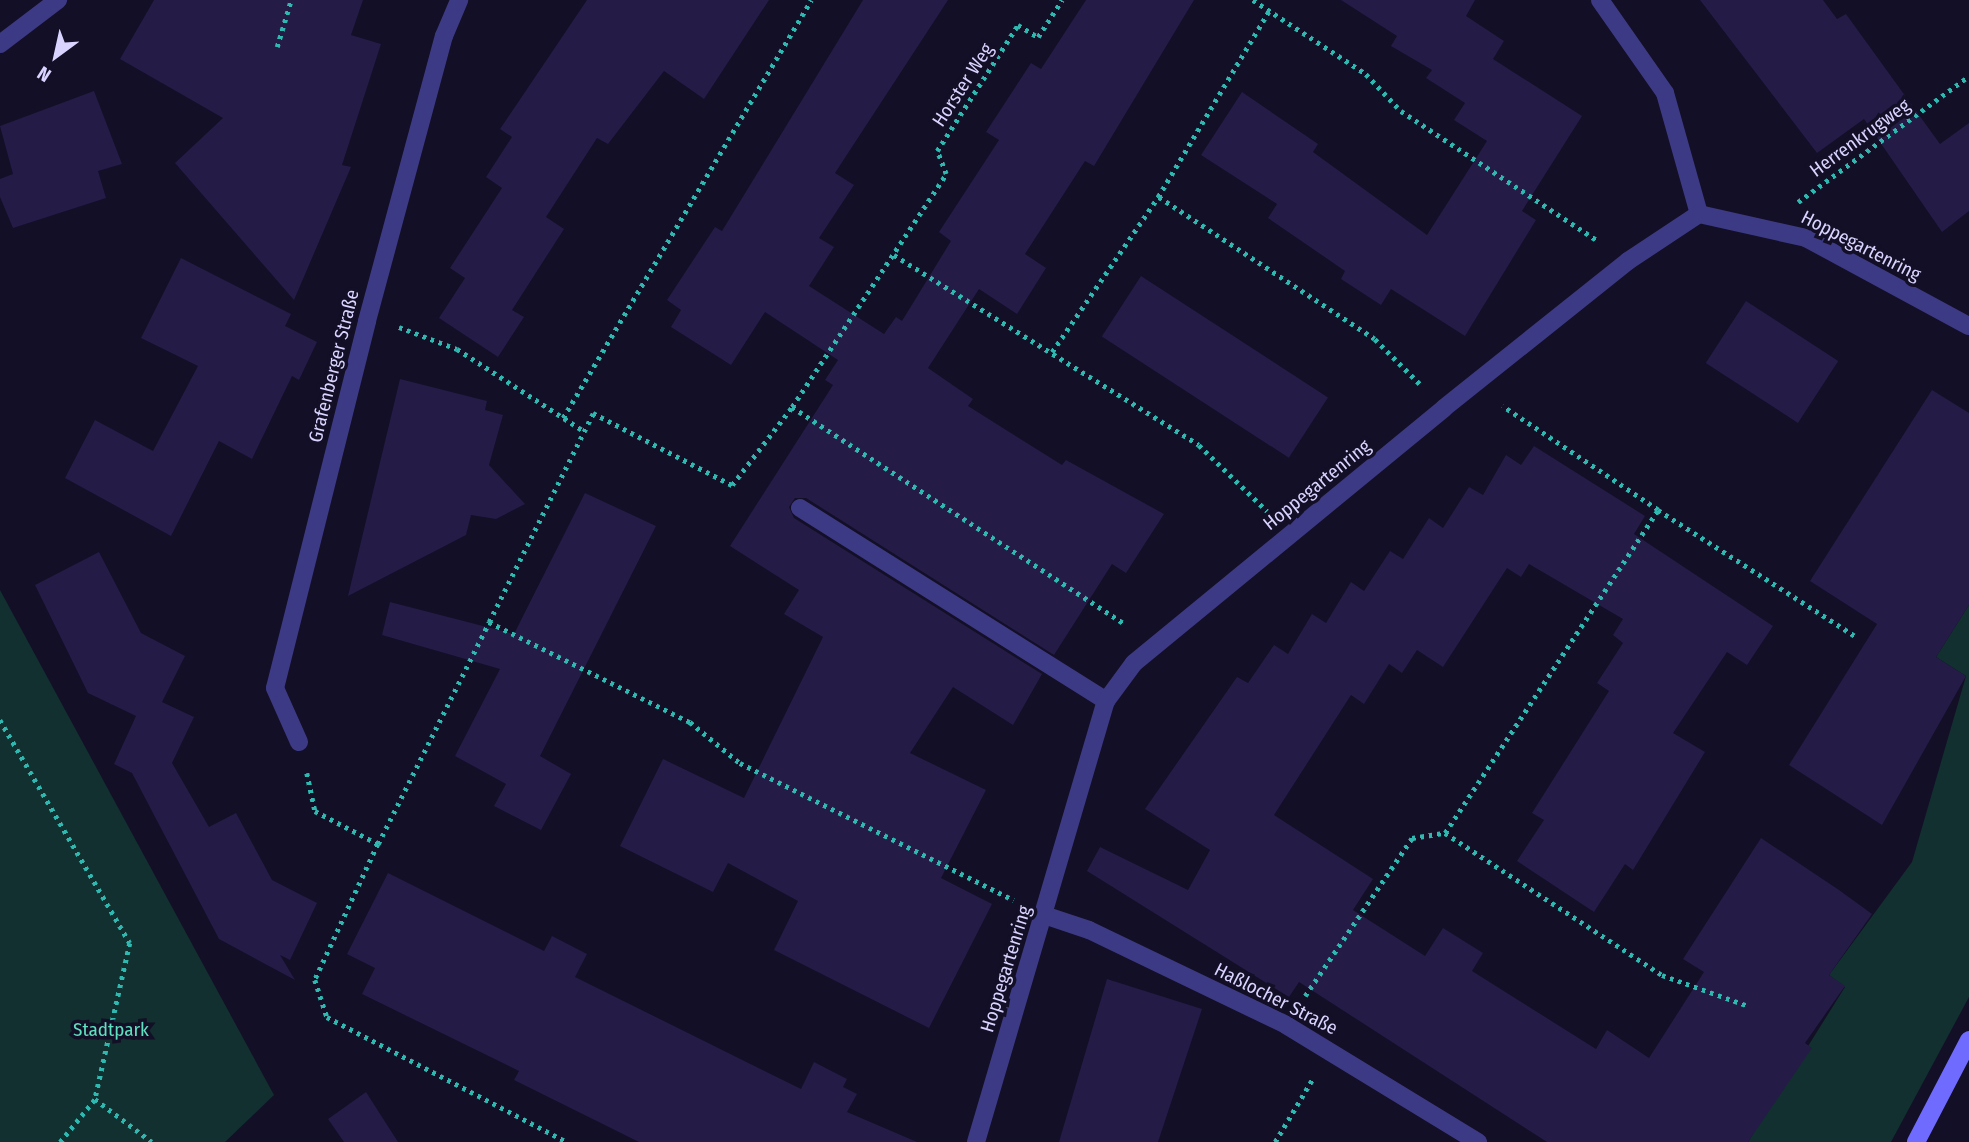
<!DOCTYPE html>
<html>
<head>
<meta charset="utf-8">
<style>
	body { margin:0 }
	#map { position:relative; width:1969px; height:1142px; overflow:hidden; background:#130f26; font-family:"Fira Sans Condensed",sans-serif }
	div>[style] { position:absolute }
	.green>* { inset:0; background:#12302f }
	.building>* { inset:0; background:#241b47; transform-origin:0 0 }
	.path>* { height:4.5px; margin-top:-2.25px; transform-origin:0; background:repeating-linear-gradient(90deg,#2fb8b0 0 3.5px,transparent 0 8.5px) }
	.lane>* { height:18px; margin:-9px; padding:0 9px; transform-origin:9px; border-radius:9px; background:#3d3a85 }
	.street>* { height:18px; margin:-9px; padding:0 9px; transform-origin:9px; border-radius:9px; background:#3d3a85 }
	.secondary>* { height:18px; margin:-9px; padding:0 9px; transform-origin:9px; border-radius:9px; background:#6f6bff }
	span { translate:-50% -50%; white-space:nowrap; text-align:center; line-height:1.15; -webkit-text-stroke:7px #130f26; paint-order:stroke }
	.street-label { font-size:19px; color:#d9d4ff }
	.park-label { font-size:19px; color:#5fe0c0 }
	.north { position:absolute; left:21px; top:21px; width:70px; height:70px; -webkit-text-stroke:5px #130f26; paint-order:stroke; rotate:213deg; font-size:19px; font-weight:700; line-height:28px; text-align:center; color:#d9d4ff }
	.north::after { content:''; display:block; margin:auto; width:24px; height:32px; background:#d9d4ff; clip-path:polygon(50% 0,100% 100%,50% 72%,0 100%) }
</style>
</head>
<body>
<div id="map">
	<div class="green">
		<i style="clip-path:polygon(0 590px,274px 1095px,225px 1142px,0 1142px)"></i>
		<i style="clip-path:polygon(1969px 605px,1969px 997px,1891px 1142px,1748px 1142px,1845px 987px,1829px 975px,1912px 862px,1966px 676px,1936px 657px)"></i>
	</div>
	<div class="building">
		<i style="clip-path:polygon(154px 0,363px 0,351px 35px,381px 44px,342px 165px,351px 167px,294px 300px,175px 163px,223px 118px,120px 59px)"></i>
		<i style="clip-path:polygon(587px 0,769px 0,704px 99px,664px 71px,608px 144px,597px 138px,546px 217px,564px 229px,512px 310px,524px 317px,498px 357px,439px 318px,465px 278px,450px 268px,502px 188px,486px 177px,512px 137px,500px 129px)"></i>
		<i style="clip-path:polygon(863px 0,948px 0,835px 173px,854px 185px,819px 238px,834px 247px,809px 286px,884px 334px,896px 317px,902px 321px,951px 241px,939px 232px,999px 140px,986px 132px,1031px 63px,1041px 69px,1086px 0,1194px 0,1094px 166px,1085px 161px,1025px 254px,1046px 268px,1017px 314px,979px 289px,928px 368px,973px 399px,968px 406px,1062px 465px,1066px 460px,1164px 514px,1126px 573px,1112px 564px,1054px 655px,806px 498px,795px 498px,789px 507px,794px 518px,1042px 674px,1013px 725px,953px 687px,910px 753px,986px 790px,941px 878px,992px 904px,929px 1028px,774px 950px,798px 901px,728px 863px,713px 892px,620px 846px,663px 759px,744px 798px,823px 637px,784px 614px,799px 590px,730px 546px,833px 385px,825px 380px,838px 360px,765px 312px,731px 365px,671px 327px,681px 310px,667px 300px,715px 227px,722px 231px)"></i>
		<i style="clip-path:polygon(1341px 0,1475px 0,1466px 16px,1504px 41px,1493px 59px,1582px 116px,1522px 211px,1536px 220px,1465px 336px,1391px 289px,1381px 305px,1341px 279px,1345px 271px,1268px 218px,1277px 204px,1201px 155px,1242px 92px,1318px 144px,1313px 152px,1427px 235px,1487px 141px,1454px 120px,1465px 103px,1426px 78px,1432px 70px,1391px 46px,1397px 36px)"></i>
		<i style="clip-path:polygon(1700px 0,1823px 0,1837px 19px,1846px 14px,1940px 144px,1969px 123px,1969px 211px,1942px 232px,1864px 119px,1817px 153px)"></i>
		<i style="clip-path:polygon(94px 91px,122px 164px,98px 171px,106px 198px,13px 228px,0 197px,0 179px,13px 174px,0 126px)"></i>
		<i style="clip-path:polygon(181px 258px,291px 314px,285px 326px,317px 342px,299px 380px,292px 376px,252px 459px,219px 441px,171px 536px,65px 478px,95px 420px,153px 451px,198px 366px,141px 338px)"></i>
		<i style="left:1141px;top:276px;width:223px;height:72px;rotate:33deg"></i>
		<i style="left:1746px;top:301px;width:110px;height:74px;rotate:33deg"></i>
		<i style="clip-path:polygon(400px 379px,487px 401px,485px 410px,503px 415px,489px 465px,525px 504px,496px 519px,471px 515px,466px 535px,348px 596px)"></i>
		<i style="clip-path:polygon(1932px 390px,1969px 413px,1969px 605px,1936px 657px,1966px 676px,1882px 825px,1789px 765px,1877px 624px,1810px 581px)"></i>
		<i style="clip-path:polygon(1534px 446px,1645px 516px,1634px 534px,1773px 626px,1747px 665px,1727px 652px,1673px 733px,1705px 752px,1633px 870px,1625px 864px,1594px 912px,1517px 861px,1544px 820px,1532px 813px,1609px 691px,1597px 683px,1623px 643px,1613px 635px,1623px 619px,1529px 564px,1521px 577px,1507px 568px,1443px 667px,1417px 650px,1402px 673px,1389px 664px,1364px 704px,1351px 695px,1274px 815px,1373px 879px,1353px 910px,1425px 956px,1443px 928px,1483px 953px,1472px 971px,1596px 1049px,1607px 1030px,1649px 1058px,1704px 972px,1683px 959px,1761px 838px,1839px 890px,1872px 914px,1829px 975px,1845px 986px,1805px 1043px,1812px 1048px,1748px 1142px,1547px 1142px,1299px 982px,1289px 997px,1087px 871px,1100px 847px,1188px 890px,1210px 850px,1145px 809px,1237px 677px,1248px 683px,1274px 645px,1288px 654px,1312px 614px,1326px 623px,1351px 582px,1364px 591px,1390px 551px,1403px 559px,1429px 518px,1443px 528px,1469px 487px,1483px 495px,1506px 455px,1521px 465px)"></i>
		<i style="clip-path:polygon(585px 493px,656px 526px,540px 756px,571px 774px,541px 830px,494px 806px,506px 784px,455px 756px,500px 669px,382px 635px,390px 602px,514px 634px)"></i>
		<i style="clip-path:polygon(99px 552px,141px 633px,185px 656px,162px 702px,194px 717px,172px 763px,209px 827px,236px 813px,272px 880px,317px 903px,290px 960px,280px 955px,295px 980px,219px 939px,132px 773px,114px 764px,136px 716px,88px 693px,35px 585px)"></i>
		<i style="clip-path:polygon(388px 873px,544px 951px,552px 936px,587px 954px,575px 977px,801px 1089px,814px 1062px,847px 1079px,843px 1087px,857px 1094px,847px 1112px,917px 1142px,639px 1142px,514px 1080px,519px 1071px,362px 994px,375px 968px,347px 954px)"></i>
		<i style="clip-path:polygon(1107px 979px,1202px 1009px,1158px 1142px,1059px 1142px)"></i>
		<i style="clip-path:polygon(366px 1092px,398px 1142px,344px 1142px,328px 1119px)"></i>
	</div>
	<div class="path">
		<i style="left:1253px;top:0;width:135px;rotate:33.2deg"></i>
		<i style="left:1366px;top:74px;width:51px;rotate:46.6deg"></i>
		<i style="left:1401px;top:111px;width:236px;rotate:33.4deg"></i>
		<i style="left:277px;top:47px;width:49px;rotate:-73.4deg"></i>
		<i style="left:1159px;top:197px;width:258px;rotate:33.3deg"></i>
		<i style="left:1375px;top:339px;width:65px;rotate:45deg"></i>
		<i style="left:1798px;top:202px;width:212px;rotate:-36.4deg"></i>
		<i style="left:894px;top:255px;width:359px;rotate:31.9deg"></i>
		<i style="left:1199px;top:445px;width:95px;rotate:44.1deg"></i>
		<i style="left:399px;top:327px;width:62px;rotate:20.8deg"></i>
		<i style="left:457px;top:349px;width:149px;rotate:32.9deg"></i>
		<i style="left:1052px;top:352px;width:188px;rotate:-55.6deg"></i>
		<i style="left:1158px;top:197px;width:217px;rotate:-59.2deg"></i>
		<i style="left:792px;top:407px;width:399px;rotate:33.1deg"></i>
		<i style="left:563px;top:418px;width:486px;rotate:-59.3deg"></i>
		<i style="left:1658px;top:510px;width:237px;rotate:32.6deg"></i>
		<i style="left:489px;top:622px;width:233px;rotate:-63.5deg"></i>
		<i style="left:593px;top:413px;width:157px;rotate:27.4deg"></i>
		<i style="left:732px;top:485px;width:98px;rotate:-52.4deg"></i>
		<i style="left:792px;top:407px;width:279px;rotate:-56.5deg"></i>
		<i style="left:946px;top:174px;width:25px;rotate:-111deg"></i>
		<i style="left:937px;top:151px;width:150px;rotate:-57.3deg"></i>
		<i style="left:1018px;top:25px;width:23px;rotate:31deg"></i>
		<i style="left:1038px;top:37px;width:44px;rotate:-57deg"></i>
		<i style="left:0;top:720px;width:258px;rotate:59.8deg"></i>
		<i style="left:130px;top:943px;width:160px;rotate:102.6deg"></i>
		<i style="left:307px;top:773px;width:39px;rotate:78deg"></i>
		<i style="left:315px;top:811px;width:71px;rotate:27.6deg"></i>
		<i style="left:378px;top:844px;width:248px;rotate:-63.4deg"></i>
		<i style="left:489px;top:622px;width:225px;rotate:26.5deg"></i>
		<i style="left:690px;top:722px;width:65px;rotate:39.4deg"></i>
		<i style="left:740px;top:763px;width:306px;rotate:26.6deg"></i>
		<i style="left:1445px;top:833px;width:259px;rotate:33.2deg"></i>
		<i style="left:1662px;top:975px;width:89px;rotate:19.7deg"></i>
		<i style="left:378px;top:844px;width:150px;rotate:114.9deg"></i>
		<i style="left:315px;top:980px;width:39px;rotate:72deg"></i>
		<i style="left:327px;top:1017px;width:271px;rotate:27.5deg"></i>
		<i style="left:1305px;top:996px;width:191px;rotate:-55.9deg"></i>
		<i style="left:1412px;top:838px;width:33px;rotate:-9deg"></i>
		<i style="left:1445px;top:833px;width:387px;rotate:-56.6deg"></i>
		<i style="left:1658px;top:510px;width:187px;rotate:-146.3deg"></i>
		<i style="left:60px;top:1142px;width:55px;rotate:-50.9deg"></i>
		<i style="left:95px;top:1099px;width:71px;rotate:37deg"></i>
		<i style="left:1275px;top:1142px;width:72px;rotate:-59.2deg"></i>
	</div>
	<div class="lane">
		<i style="left:800px;top:508px;width:362px;rotate:32.2deg"></i>
	</div>
	<div class="street">
		<i style="left:1600px;top:0;width:113px;rotate:55deg"></i>
		<i style="left:1665px;top:93px;width:126px;rotate:74.3deg"></i>
		<i style="left:0;top:44px;width:73px;rotate:-37.2deg"></i>
		<i style="left:299px;top:742px;width:59px;rotate:-114deg"></i>
		<i style="left:275px;top:688px;width:378px;rotate:-75.9deg"></i>
		<i style="left:367px;top:321px;width:295px;rotate:-74.9deg"></i>
		<i style="left:444px;top:36px;width:39px;rotate:-67deg"></i>
		<i style="left:1044px;top:915px;width:47px;rotate:18.4deg"></i>
		<i style="left:1089px;top:930px;width:219px;rotate:25.7deg"></i>
		<i style="left:1286px;top:1025px;width:225px;rotate:31.4deg"></i>
		<i style="left:976px;top:1142px;width:460px;rotate:-73.6deg"></i>
		<i style="left:1106px;top:701px;width:47px;rotate:-53.6deg"></i>
		<i style="left:1134px;top:663px;width:401px;rotate:-39.4deg"></i>
		<i style="left:1444px;top:408px;width:236px;rotate:-38.6deg"></i>
		<i style="left:1628px;top:261px;width:85px;rotate:-33.5deg"></i>
		<i style="left:1699px;top:214px;width:110px;rotate:12.6deg"></i>
		<i style="left:1806px;top:238px;width:185px;rotate:28.4deg"></i>
	</div>
	<div class="secondary">
		<i style="left:1916px;top:1142px;width:115px;rotate:-62.5deg"></i>
	</div>
	<div class="street-label">
		<span style="left:963px;top:85px;rotate:-57deg">Horster Weg</span>
		<span style="left:1860px;top:138px;rotate:-36deg">Herrenkrugweg</span>
		<span style="left:1861px;top:246px;rotate:27deg">Hoppegartenring</span>
		<span style="left:334px;top:366px;rotate:-76deg">Grafenberger Straße</span>
		<span style="left:1317px;top:485px;rotate:-39deg">Hoppegartenring</span>
		<span style="left:1006px;top:969px;rotate:-73deg">Hoppegartenring</span>
		<span style="left:1276px;top:999px;rotate:27deg">Haßlocher Straße</span>
	</div>
	<div class="park-label">
		<span style="left:111px;top:1030px">Stadtpark</span>
	</div>
	<div class="north">N</div>
</div>
</body>
</html>
